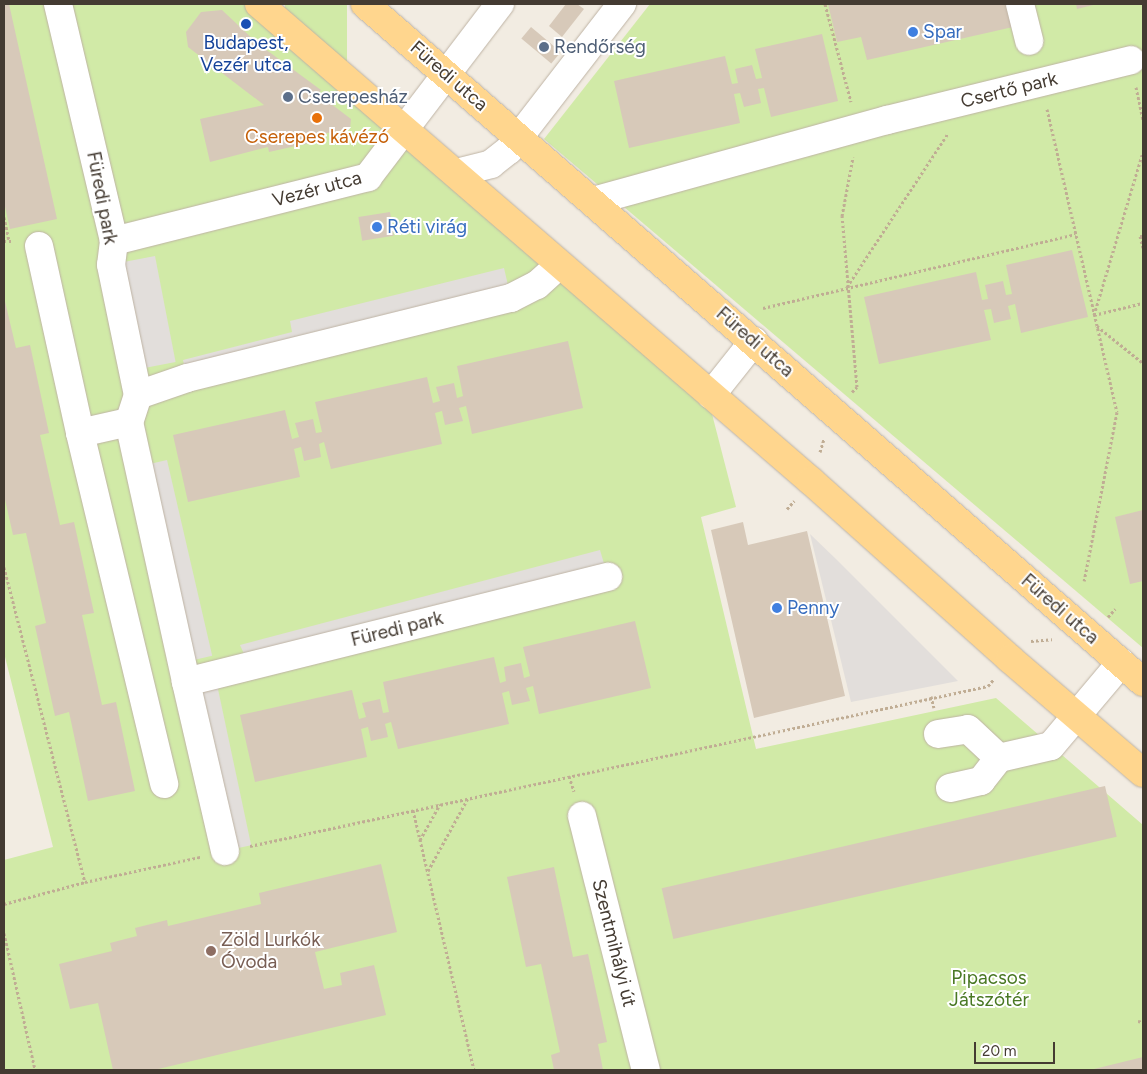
<!DOCTYPE html>
<html>
<head>
<meta charset="utf-8">
<style>
	body { margin:0 }
	#map { position:relative; width:1147px; height:1074px; overflow:hidden; background:#f2ece2; font-family:Figtree,sans-serif }
	div>[style] { position:absolute }
	.green>* { inset:0; background:#d1eaa7; transform-origin:0 0 }
	.parking>* { inset:0; background:#e2dedb; transform-origin:0 0 }
	.building>* { inset:0; background:#d7c9b9; transform-origin:0 0 }
	.path>* { height:3px; margin-top:-1.5px; transform-origin:0; background:repeating-linear-gradient(90deg,#c0ad94 0 2.5px,transparent 0 5px) }
	.roads { filter:drop-shadow(0 0 1px #beb3a4) drop-shadow(0 0 1px #beb3a4) }
	.minor>* { height:28px; margin:-14px; padding:0 14px; transform-origin:14px; border-radius:14px; background:#fff }
	.major>* { height:28px; margin:-14px; padding:0 14px; transform-origin:14px; border-radius:14px; background:#ffd68e }
	.dots>* { width:14px; height:14px; translate:-50% -50%; box-sizing:border-box; border:2px solid #fff; border-radius:50% }
	span { translate:-50% -50%; white-space:nowrap; text-align:center; line-height:1.15; -webkit-text-stroke:4px #fff; paint-order:stroke }
	.shop-label { font-size:19px; color:#366cbe }
	.left { translate:0 -50%; text-align:left }
	.transit-label { font-size:19px; color:#164399 }
	.service-label { font-size:19px; color:#4e5e75 }
	.street-label { font-size:19px; color:#443b32 }
	.food-label { font-size:19px; color:#c56008 }
	.education-label { font-size:19px; color:#785e54 }
	.park-label { font-size:19px; color:#497823 }
	.frame { position:absolute; inset:0; border:5px solid #443b32; pointer-events:none }
	.scale { position:absolute; left:974px; top:1042px; width:81px; height:22px; box-sizing:border-box; border:2px solid #443b32; border-top:0; padding-left:6px; font-size:15px; line-height:18px; white-space:nowrap; color:#443b32; -webkit-text-stroke:4px #fff; paint-order:stroke }
</style>
</head>
<body>
<div id="map">
	<div class="green">
		<i style="clip-path:polygon(4px 4px,244px 4px,712px 414px,736px 507px,701px 517px,756px 749px,996px 698px,1143px 825px,1143px 1070px,4px 1070px,4px 860px,53px 847px,4px 653px)"></i>
		<i style="left:285px;top:4px;width:62px;height:1140px"></i>
		<i style="clip-path:polygon(650px 4px,1143px 4px,1143px 648px,544px 139px)"></i>
	</div>
	<div class="parking">
		<i style="left:155px;top:256px;width:108px;height:45px;rotate:79deg"></i>
		<i style="clip-path:polygon(504px 268px,511px 298px,187px 378px,183px 360px,292px 332px,290px 321px)"></i>
		<i style="left:167px;top:460px;width:201px;height:29px;rotate:77deg"></i>
		<i style="clip-path:polygon(810px 534px,837px 560px,958px 681px,851px 702px)"></i>
		<i style="clip-path:polygon(600px 550px,608px 577px,249px 665px,240px 645px)"></i>
		<i style="left:215px;top:675px;width:174px;height:30px;rotate:78deg"></i>
	</div>
	<div class="building">
		<i style="clip-path:polygon(4px 4px,9px 4px,57px 219px,10px 229px,4px 202px)"></i>
		<i style="clip-path:polygon(566px 4px,577px 4px,584px 9px,562px 37px,549px 26px)"></i>
		<i style="clip-path:polygon(828px 4px,1008px 4px,1013px 27px,867px 60px,861px 37px,837px 42px)"></i>
		<i style="clip-path:polygon(1076px 4px,1097px 4px,1077px 9px)"></i>
		<i style="clip-path:polygon(222px 10px,257px 43px,321px 90px,318px 94px,351px 119px,350px 129px,305px 137px,307px 144px,300px 145px,269px 152px,268px 147px,210px 162px,200px 119px,264px 105px,188px 47px,186px 32px,201px 12px)"></i>
		<i style="left:531px;top:27px;width:39px;height:15px;rotate:40deg"></i>
		<i style="clip-path:polygon(822px 34px,838px 101px,771px 117px,764px 88px,758px 89px,761px 103px,744px 107px,740px 93px,734px 94px,740px 123px,629px 148px,614px 81px,725px 56px,732px 84px,738px 83px,735px 69px,752px 65px,756px 79px,762px 78px,755px 49px)"></i>
		<i style="left:390px;top:212px;width:24px;height:32px;rotate:81deg"></i>
		<i style="clip-path:polygon(1072px 250px,1088px 317px,1021px 333px,1015px 304px,1008px 306px,1011px 319px,994px 323px,991px 309px,984px 310px,991px 340px,879px 364px,864px 297px,976px 272px,982px 300px,988px 299px,985px 285px,1003px 281px,1006px 295px,1012px 294px,1006px 265px)"></i>
		<i style="clip-path:polygon(4px 297px,16px 348px,30px 345px,49px 433px,40px 435px,60px 525px,74px 522px,94px 613px,82px 615px,102px 705px,116px 702px,135px 791px,88px 801px,69px 712px,55px 716px,35px 626px,46px 623px,26px 533px,13px 535px,4px 495px)"></i>
		<i style="clip-path:polygon(568px 341px,583px 408px,472px 434px,466px 406px,459px 408px,463px 421px,445px 425px,442px 411px,435px 413px,442px 444px,331px 469px,324px 442px,319px 444px,321px 457px,304px 461px,301px 447px,294px 449px,300px 477px,188px 502px,173px 435px,285px 410px,292px 439px,299px 437px,295px 423px,313px 419px,316px 433px,322px 432px,315px 402px,427px 377px,433px 403px,440px 401px,436px 387px,454px 383px,457px 398px,463px 396px,457px 366px)"></i>
		<i style="clip-path:polygon(1143px 510px,1143px 581px,1130px 584px,1115px 517px)"></i>
		<i style="clip-path:polygon(743px 522px,748px 545px,807px 531px,845px 696px,754px 718px,711px 530px)"></i>
		<i style="clip-path:polygon(635px 621px,651px 688px,539px 714px,533px 686px,526px 688px,530px 701px,512px 705px,509px 691px,502px 693px,509px 724px,398px 749px,391px 722px,385px 724px,388px 737px,371px 741px,368px 727px,361px 729px,367px 757px,255px 782px,240px 715px,352px 690px,359px 719px,366px 717px,362px 703px,380px 699px,383px 713px,389px 712px,383px 682px,494px 657px,500px 683px,506px 681px,504px 667px,521px 663px,524px 678px,530px 676px,523px 647px)"></i>
		<i style="left:1105px;top:786px;width:52px;height:455px;rotate:77deg"></i>
		<i style="clip-path:polygon(381px 864px,397px 932px,315px 952px,324px 989px,342px 985px,340px 973px,374px 965px,386px 1015px,154px 1070px,113px 1070px,98px 1003px,70px 1009px,59px 964px,112px 951px,110px 943px,137px 936px,135px 928px,167px 920px,168px 926px,261px 904px,259px 893px)"></i>
		<i style="clip-path:polygon(554px 867px,573px 957px,588px 954px,607px 1042px,598px 1044px,603px 1070px,554px 1070px,551px 1055px,560px 1052px,541px 964px,526px 967px,507px 877px)"></i>
		<i style="clip-path:polygon(1143px 1057px,1143px 1070px,1090px 1070px)"></i>
	</div>
	<div class="path">
		<i style="left:825px;top:4px;width:101px;rotate:75.1deg"></i>
		<i style="left:1136px;top:87px;width:33px;rotate:78deg"></i>
		<i style="left:1047px;top:109px;width:311px;rotate:77deg"></i>
		<i style="left:1117px;top:412px;width:172px;rotate:101deg"></i>
		<i style="left:4px;top:217px;width:24px;rotate:78deg"></i>
		<i style="left:1143px;top:236px;width:3px;rotate:180deg"></i>
		<i style="left:1140px;top:236px;width:12px;rotate:76deg"></i>
		<i style="left:4px;top:241px;width:10px"></i>
		<i style="left:847px;top:287px;width:184px;rotate:-56.7deg"></i>
		<i style="left:763px;top:308px;width:321px;rotate:-13.3deg"></i>
		<i style="left:1094px;top:315px;width:170px;rotate:-73.3deg"></i>
		<i style="left:1094px;top:315px;width:50px;rotate:-13.8deg"></i>
		<i style="left:1097px;top:326px;width:59px;rotate:38.8deg"></i>
		<i style="left:852px;top:392px;width:7px;rotate:-45deg"></i>
		<i style="left:857px;top:387px;width:172px;rotate:-95deg"></i>
		<i style="left:842px;top:216px;width:60px;rotate:-79.4deg"></i>
		<i style="left:820px;top:452px;width:14px;rotate:-73deg"></i>
		<i style="left:787px;top:509px;width:11px;rotate:-49deg"></i>
		<i style="left:4px;top:567px;width:325px;rotate:75.6deg"></i>
		<i style="left:1108px;top:617px;width:11px;rotate:-49deg"></i>
		<i style="left:1031px;top:641px;width:21px;rotate:-5deg"></i>
		<i style="left:931px;top:696px;width:12px;rotate:76deg"></i>
		<i style="left:569px;top:776px;width:16px;rotate:72deg"></i>
		<i style="left:413px;top:810px;width:267px;rotate:76.8deg"></i>
		<i style="left:420px;top:840px;width:41px;rotate:-60.9deg"></i>
		<i style="left:250px;top:846px;width:755px;rotate:-12.23deg"></i>
		<i style="left:988px;top:686px;width:8px;rotate:-50deg"></i>
		<i style="left:428px;top:871px;width:83px;rotate:-61.3deg"></i>
		<i style="left:4px;top:904px;width:84px;rotate:-15.2deg"></i>
		<i style="left:85px;top:882px;width:118px;rotate:-12.3deg"></i>
		<i style="left:4px;top:933px;width:140px;rotate:77.2deg"></i>
		<i style="left:1138px;top:1021px;width:5px;rotate:11deg"></i>
	</div>
	<div class="roads">
		<div class="minor">
			<i style="left:58px;top:4px;width:244px;rotate:76.7deg"></i>
			<i style="left:114px;top:241px;width:24px;rotate:97deg"></i>
			<i style="left:111px;top:265px;width:133px;rotate:78.3deg"></i>
			<i style="left:138px;top:395px;width:28px;rotate:108deg"></i>
			<i style="left:129px;top:422px;width:266px;rotate:77.6deg"></i>
			<i style="left:1020px;top:4px;width:38px;rotate:76deg"></i>
			<i style="left:456px;top:173px;width:36px;rotate:-14deg"></i>
			<i style="left:491px;top:164px;width:23px;rotate:-38deg"></i>
			<i style="left:509px;top:150px;width:185px;rotate:-52.3deg"></i>
			<i style="left:593px;top:201px;width:305px;rotate:-15.4deg"></i>
			<i style="left:887px;top:120px;width:251px;rotate:-13.8deg"></i>
			<i style="left:114px;top:241px;width:262px;rotate:-14.1deg"></i>
			<i style="left:368px;top:177px;width:218px;rotate:-52.7deg"></i>
			<i style="left:39px;top:246px;width:191px;rotate:77.6deg"></i>
			<i style="left:80px;top:433px;width:50px;rotate:-12.7deg"></i>
			<i style="left:138px;top:395px;width:52px;rotate:-19.1deg"></i>
			<i style="left:187px;top:378px;width:334px;rotate:-13.9deg"></i>
			<i style="left:511px;top:298px;width:29px;rotate:-27deg"></i>
			<i style="left:537px;top:285px;width:30px;rotate:-42deg"></i>
			<i style="left:711px;top:395px;width:69px;rotate:-51.5deg"></i>
			<i style="left:80px;top:433px;width:361px;rotate:76.5deg"></i>
			<i style="left:938px;top:734px;width:30px;rotate:-9deg"></i>
			<i style="left:968px;top:729px;width:42px;rotate:43.1deg"></i>
			<i style="left:950px;top:788px;width:32px;rotate:-13deg"></i>
			<i style="left:981px;top:781px;width:29px;rotate:-52deg"></i>
			<i style="left:999px;top:758px;width:53px;rotate:-13deg"></i>
			<i style="left:1051px;top:746px;width:109px;rotate:-49.9deg"></i>
			<i style="left:582px;top:816px;width:262px;rotate:75.9deg"></i>
			<i style="left:225px;top:851px;width:173px;rotate:-103deg"></i>
			<i style="left:186px;top:682px;width:435px;rotate:-14deg"></i>
		</div>
		<div class="major">
			<i style="left:259px;top:4px;width:730px;rotate:40.83deg"></i>
			<i style="left:811px;top:481px;width:267px;rotate:41.8deg"></i>
			<i style="left:1010px;top:659px;width:175px;rotate:40.6deg"></i>
			<i style="left:365px;top:4px;width:1032px;rotate:41.07deg"></i>
		</div>
	</div>
	<div class="dots">
		<i style="left:246px;top:24px;background:#1a4fb4"></i>
		<i style="left:913px;top:32px;background:#3f7fe0"></i>
		<i style="left:544px;top:47px;background:#5c6f8a"></i>
		<i style="left:288px;top:97px;background:#5c6f8a"></i>
		<i style="left:317px;top:118px;background:#e8710a"></i>
		<i style="left:377px;top:227px;background:#3f7fe0"></i>
		<i style="left:777px;top:608px;background:#3f7fe0"></i>
		<i style="left:211px;top:951px;background:#8d6e63"></i>
	</div>
	<div class="shop-label">
		<span class="left" style="left:923px;top:32px">Spar</span>
		<span class="left" style="left:387px;top:227px">Réti virág</span>
		<span class="left" style="left:787px;top:608px">Penny</span>
	</div>
	<div class="transit-label">
		<span style="left:246px;top:54px">Budapest,<br>Vezér utca</span>
	</div>
	<div class="service-label">
		<span class="left" style="left:554px;top:47px">Rendőrség</span>
		<span class="left" style="left:298px;top:97px">Cserepesház</span>
	</div>
	<div class="street-label">
		<span style="left:449px;top:76px;rotate:41deg">Füredi utca</span>
		<span style="left:1009px;top:90px;rotate:-14deg">Csertő park</span>
		<span style="left:317px;top:189px;rotate:-15deg">Vezér utca</span>
		<span style="left:102px;top:198px;rotate:79deg">Füredi park</span>
		<span style="left:755px;top:342px;rotate:41deg">Füredi utca</span>
		<span style="left:1060px;top:609px;rotate:41deg">Füredi utca</span>
		<span style="left:397px;top:629px;rotate:-14deg">Füredi park</span>
		<span style="left:614px;top:943px;rotate:76deg">Szentmihályi út</span>
	</div>
	<div class="food-label">
		<span style="left:317px;top:137px">Cserepes kávézó</span>
	</div>
	<div class="education-label">
		<span class="left" style="left:221px;top:951px">Zöld Lurkók<br>Óvoda</span>
	</div>
	<div class="park-label">
		<span style="left:989px;top:989px">Pipacsos<br>Játszótér</span>
	</div>
	<div class="frame"></div>
	<div class="scale">20 m</div>
</div>
</body>
</html>
